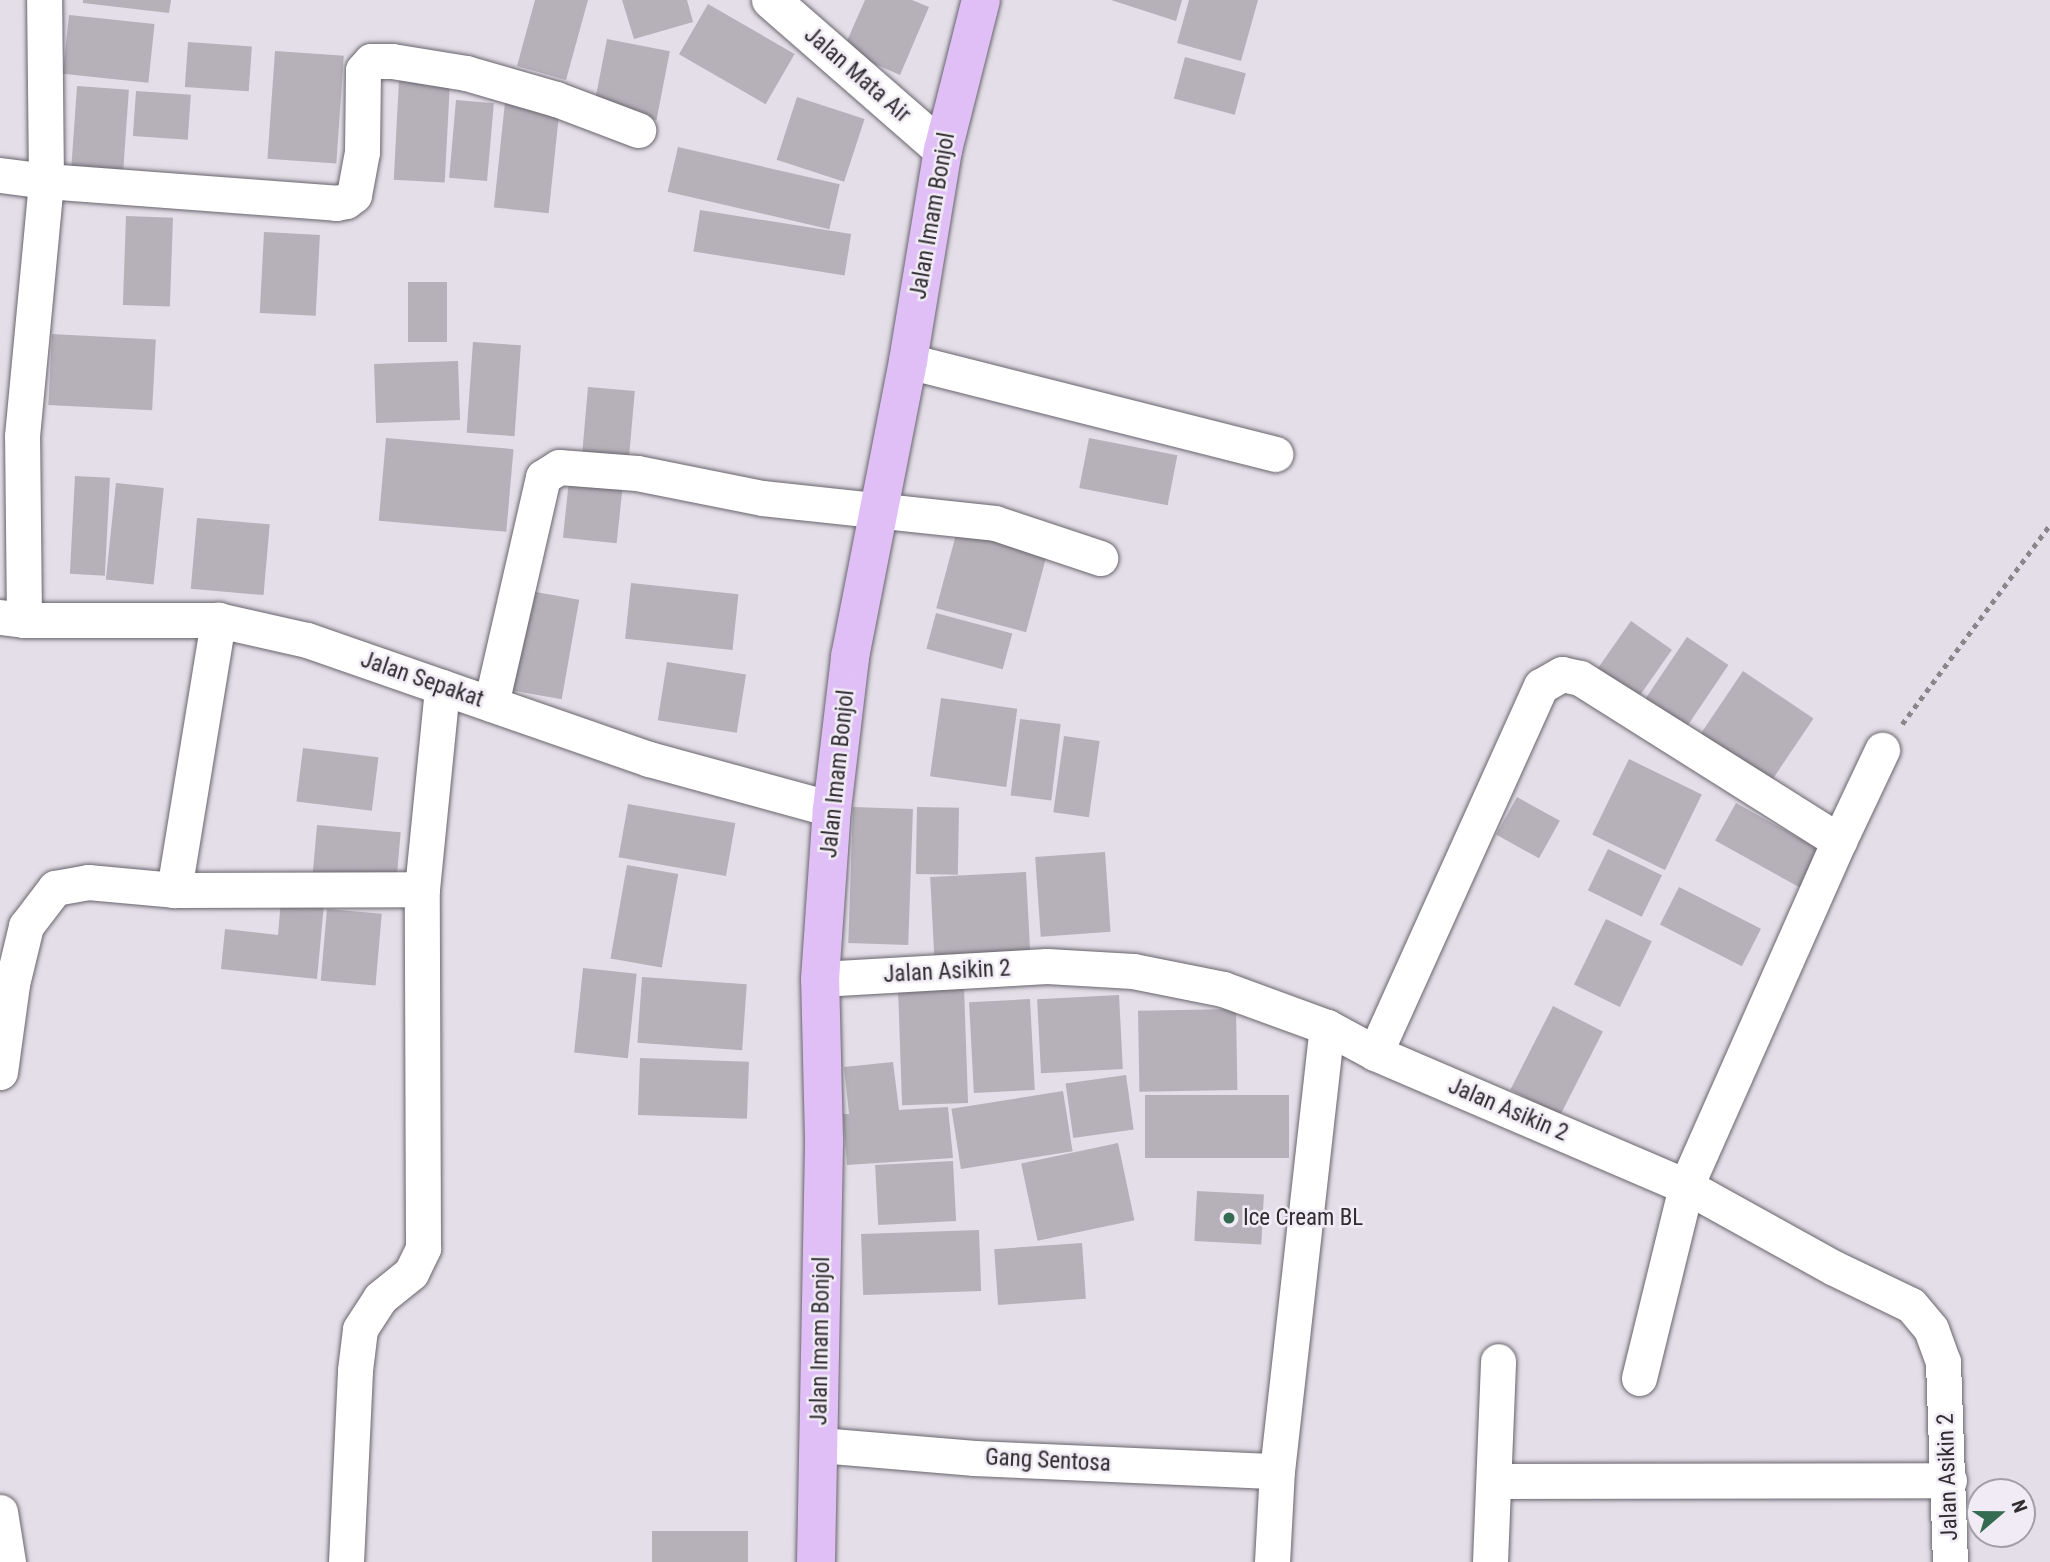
<!DOCTYPE html>
<html>
<head>
<meta charset="utf-8">
<style>
	body { margin:0 }
	#map { position:relative; width:2050px; height:1562px; overflow:hidden; background:#e3dee7; font-family:"Roboto Condensed",sans-serif }
	div>[style] { position:absolute }
	.building>* { inset:0; background:#b6b1b9; transform-origin:0 0 }
	.path>* { height:4.5px; margin-top:-2.25px; transform-origin:0; background:repeating-linear-gradient(90deg,#89858b 0 5px,transparent 0 10px) }
	.roads { filter:drop-shadow(0 0 2px #69656d) drop-shadow(0 0 2px #69656d) }
	.street>* { height:35px; margin:-17.5px; padding:0 17.5px; transform-origin:17.5px; border-radius:17.5px; background:#fff }
	.secondary>* { height:38px; margin:-19px; padding:0 19px; transform-origin:19px; border-radius:19px; background:#fff }
	.highway>* { height:38px; margin:-19px; padding:0 19px; transform-origin:19px; border-radius:19px; background:#e0bff7 }
	.dots>* { width:19px; height:19px; translate:-50% -50%; box-sizing:border-box; border:4px solid #f0ebf4; border-radius:50% }
	span { translate:-50% -50%; white-space:nowrap; text-align:center; line-height:1.15; -webkit-text-stroke:5px #f0ebf4; paint-order:stroke }
	.street-label { font-size:23px; color:#2f2d30 }
	.poi-label { font-size:23px; color:#2f2d30 }
	.left { translate:0 -50%; text-align:left }
	.north { position:absolute; left:1966px; top:1478px; width:70px; height:70px; box-sizing:border-box; background:#f0ebf4; border:2px solid #a39fa6; border-radius:50%; rotate:70deg; font-size:19px; font-weight:700; line-height:28px; text-align:center; color:#2f2d30 }
	.north::after { content:''; display:block; margin:auto; width:24px; height:32px; background:#356b51; clip-path:polygon(50% 0,100% 100%,50% 72%,0 100%) }
</style>
</head>
<body>
<div id="map">
	<div class="building">
		<i style="clip-path:polygon(83px 0,171px 0,169px 13px,83px 3px)"></i>
		<i style="clip-path:polygon(535px 0,588px 0,566px 80px,517px 66px)"></i>
		<i style="clip-path:polygon(622px 0,687px 0,693px 22px,634px 39px)"></i>
		<i style="clip-path:polygon(865px 0,912px 0,929px 7px,900px 75px,843px 50px)"></i>
		<i style="clip-path:polygon(1111px 0,1182px 0,1176px 21px)"></i>
		<i style="clip-path:polygon(1189px 0,1258px 0,1241px 61px,1177px 43px)"></i>
		<i style="left:708px;top:4px;width:100px;height:58px;rotate:30deg"></i>
		<i style="left:69px;top:15px;width:86px;height:59px;rotate:6deg"></i>
		<i style="left:607px;top:39px;width:64px;height:70px;rotate:11deg"></i>
		<i style="left:188px;top:42px;width:64px;height:45px;rotate:4deg"></i>
		<i style="left:275px;top:51px;width:69px;height:108px;rotate:4deg"></i>
		<i style="left:1185px;top:57px;width:63px;height:43px;rotate:15deg"></i>
		<i style="left:399px;top:80px;width:51px;height:100px;rotate:3deg"></i>
		<i style="left:77px;top:86px;width:52px;height:86px;rotate:4deg"></i>
		<i style="left:136px;top:91px;width:55px;height:45px;rotate:4deg"></i>
		<i style="left:797px;top:97px;width:71px;height:66px;rotate:18deg"></i>
		<i style="left:456px;top:100px;width:38px;height:78px;rotate:5deg"></i>
		<i style="left:505px;top:102px;width:55px;height:106px;rotate:6deg"></i>
		<i style="left:678px;top:147px;width:166px;height:46px;rotate:13deg"></i>
		<i style="left:700px;top:210px;width:153px;height:42px;rotate:9deg"></i>
		<i style="left:126px;top:216px;width:47px;height:89px;rotate:2deg"></i>
		<i style="left:264px;top:232px;width:56px;height:81px;rotate:3deg"></i>
		<i style="left:408px;top:282px;width:39px;height:60px"></i>
		<i style="left:52px;top:334px;width:104px;height:71px;rotate:3deg"></i>
		<i style="left:473px;top:342px;width:48px;height:91px;rotate:4deg"></i>
		<i style="left:458px;top:361px;width:59px;height:84px;rotate:88deg"></i>
		<i style="left:588px;top:387px;width:47px;height:75px;rotate:5deg"></i>
		<i style="left:386px;top:438px;width:128px;height:83px;rotate:5deg"></i>
		<i style="left:1089px;top:438px;width:90px;height:51px;rotate:11deg"></i>
		<i style="left:75px;top:476px;width:35px;height:98px;rotate:3deg"></i>
		<i style="left:569px;top:480px;width:54px;height:58px;rotate:6deg"></i>
		<i style="left:116px;top:483px;width:48px;height:97px;rotate:6deg"></i>
		<i style="left:197px;top:518px;width:73px;height:71px;rotate:5deg"></i>
		<i style="left:958px;top:527px;width:93px;height:84px;rotate:15deg"></i>
		<i style="left:631px;top:583px;width:108px;height:56px;rotate:6deg"></i>
		<i style="left:530px;top:591px;width:50px;height:101px;rotate:10deg"></i>
		<i style="left:936px;top:613px;width:79px;height:37px;rotate:15deg"></i>
		<i style="left:1631px;top:621px;width:50px;height:62px;rotate:35deg"></i>
		<i style="left:1687px;top:637px;width:50px;height:79px;rotate:34deg"></i>
		<i style="left:667px;top:662px;width:80px;height:59px;rotate:9deg"></i>
		<i style="left:1743px;top:671px;width:85px;height:87px;rotate:34deg"></i>
		<i style="left:941px;top:698px;width:77px;height:79px;rotate:8deg"></i>
		<i style="left:1020px;top:719px;width:41px;height:77px;rotate:7deg"></i>
		<i style="left:1064px;top:736px;width:36px;height:77px;rotate:8deg"></i>
		<i style="left:303px;top:748px;width:76px;height:54px;rotate:7deg"></i>
		<i style="left:1629px;top:759px;width:81px;height:84px;rotate:26deg"></i>
		<i style="left:1517px;top:797px;width:49px;height:43px;rotate:29deg"></i>
		<i style="left:1736px;top:803px;width:106px;height:43px;rotate:29deg"></i>
		<i style="left:628px;top:804px;width:109px;height:54px;rotate:10deg"></i>
		<i style="left:853px;top:807px;width:60px;height:136px;rotate:2deg"></i>
		<i style="left:917px;top:807px;width:42px;height:67px;rotate:1deg"></i>
		<i style="left:317px;top:825px;width:84px;height:50px;rotate:5deg"></i>
		<i style="left:1608px;top:849px;width:60px;height:46px;rotate:26deg"></i>
		<i style="left:1105px;top:852px;width:80px;height:70px;rotate:86deg"></i>
		<i style="left:627px;top:865px;width:52px;height:95px;rotate:10deg"></i>
		<i style="left:1026px;top:872px;width:79px;height:96px;rotate:87deg"></i>
		<i style="left:1679px;top:887px;width:92px;height:42px;rotate:27deg"></i>
		<i style="clip-path:polygon(281px 900px,324px 904px,317px 979px,221px 969px,225px 929px,278px 935px)"></i>
		<i style="left:327px;top:909px;width:55px;height:72px;rotate:5deg"></i>
		<i style="left:1606px;top:919px;width:51px;height:73px;rotate:26deg"></i>
		<i style="left:583px;top:968px;width:54px;height:85px;rotate:6deg"></i>
		<i style="left:642px;top:977px;width:105px;height:66px;rotate:4deg"></i>
		<i style="left:964px;top:987px;width:116px;height:66px;rotate:88deg"></i>
		<i style="left:1119px;top:995px;width:74px;height:82px;rotate:87deg"></i>
		<i style="left:1030px;top:999px;width:91px;height:61px;rotate:87deg"></i>
		<i style="left:1553px;top:1006px;width:56px;height:94px;rotate:27deg"></i>
		<i style="left:1236px;top:1009px;width:81px;height:98px;rotate:89deg"></i>
		<i style="left:640px;top:1058px;width:109px;height:57px;rotate:2deg"></i>
		<i style="clip-path:polygon(893px 1062px,899px 1110px,948px 1107px,953px 1158px,847px 1165px,843px 1114px,849px 1114px,844px 1067px)"></i>
		<i style="left:1126px;top:1075px;width:55px;height:61px;rotate:82deg"></i>
		<i style="left:1063px;top:1091px;width:61px;height:113px;rotate:81deg"></i>
		<i style="left:1145px;top:1095px;width:144px;height:63px"></i>
		<i style="left:1118px;top:1143px;width:79px;height:99px;rotate:78deg"></i>
		<i style="left:953px;top:1161px;width:60px;height:78px;rotate:87deg"></i>
		<i style="left:1197px;top:1191px;width:67px;height:50px;rotate:3deg"></i>
		<i style="left:979px;top:1230px;width:61px;height:118px;rotate:88deg"></i>
		<i style="left:1082px;top:1243px;width:56px;height:88px;rotate:86deg"></i>
		<i style="left:748px;top:1531px;width:31px;height:96px;rotate:90deg"></i>
	</div>
	<div class="path">
		<i style="left:1902px;top:724px;width:248px;rotate:-53.4deg"></i>
	</div>
	<div class="roads">
		<div class="street">
			<i style="left:0;top:175px;width:46px;rotate:7.4deg"></i>
			<i style="left:46px;top:181px;width:291px;rotate:4.3deg"></i>
			<i style="left:336px;top:203px;width:10px;rotate:-11deg"></i>
			<i style="left:346px;top:201px;width:10px;rotate:-37deg"></i>
			<i style="left:354px;top:195px;width:44px;rotate:-79.5deg"></i>
			<i style="left:362px;top:152px;width:82px;rotate:-89.3deg"></i>
			<i style="left:363px;top:70px;width:12px;rotate:-48deg"></i>
			<i style="left:371px;top:61px;width:21px"></i>
			<i style="left:392px;top:61px;width:75px;rotate:9.2deg"></i>
			<i style="left:466px;top:73px;width:94px;rotate:16.1deg"></i>
			<i style="left:556px;top:99px;width:88px;rotate:20.7deg"></i>
			<i style="left:908px;top:361px;width:379px;rotate:14.2deg"></i>
			<i style="left:0;top:617px;width:24px;rotate:7deg"></i>
			<i style="left:24px;top:620px;width:194px"></i>
			<i style="left:218px;top:620px;width:91px;rotate:12.7deg"></i>
			<i style="left:307px;top:640px;width:362px;rotate:19.2deg"></i>
			<i style="left:649px;top:759px;width:190px;rotate:15.3deg"></i>
			<i style="left:24px;top:620px;width:184px;rotate:-90.6deg"></i>
			<i style="left:22px;top:436px;width:256px;rotate:-84.6deg"></i>
			<i style="left:46px;top:181px;width:181px;rotate:-90.6deg"></i>
			<i style="left:491px;top:704px;width:233px;rotate:-77.1deg"></i>
			<i style="left:543px;top:477px;width:19px;rotate:-32deg"></i>
			<i style="left:559px;top:467px;width:78px;rotate:4.4deg"></i>
			<i style="left:637px;top:473px;width:127px;rotate:11.3deg"></i>
			<i style="left:762px;top:498px;width:234px;rotate:6.1deg"></i>
			<i style="left:995px;top:523px;width:111px;rotate:18.4deg"></i>
			<i style="left:174px;top:890px;width:274px;rotate:-80.7deg"></i>
			<i style="left:820px;top:979px;width:227px;rotate:-3.3deg"></i>
			<i style="left:1047px;top:966px;width:86px;rotate:3.3deg"></i>
			<i style="left:1133px;top:971px;width:92px;rotate:11.3deg"></i>
			<i style="left:1223px;top:989px;width:111px;rotate:20.1deg"></i>
			<i style="left:1327px;top:1027px;width:55px;rotate:28.4deg"></i>
			<i style="left:1375px;top:1053px;width:338px;rotate:23.2deg"></i>
			<i style="left:1686px;top:1186px;width:169px;rotate:29deg"></i>
			<i style="left:1834px;top:1268px;width:85px;rotate:25.7deg"></i>
			<i style="left:1911px;top:1305px;width:31px;rotate:50deg"></i>
			<i style="left:1931px;top:1329px;width:35px;rotate:70deg"></i>
			<i style="left:1943px;top:1362px;width:200px;rotate:88deg"></i>
			<i style="left:1375px;top:1053px;width:403px;rotate:-65.7deg"></i>
			<i style="left:1541px;top:686px;width:24px;rotate:-30deg"></i>
			<i style="left:1562px;top:674px;width:18px;rotate:13deg"></i>
			<i style="left:1580px;top:678px;width:306px;rotate:32.2deg"></i>
			<i style="left:0;top:1072px;width:89px;rotate:-82.2deg"></i>
			<i style="left:12px;top:984px;width:60px;rotate:-76.4deg"></i>
			<i style="left:26px;top:926px;width:48px;rotate:-52.7deg"></i>
			<i style="left:55px;top:888px;width:34px;rotate:-10deg"></i>
			<i style="left:88px;top:882px;width:86px;rotate:5.3deg"></i>
			<i style="left:174px;top:890px;width:248px;rotate:-0.2deg"></i>
			<i style="left:1639px;top:1378px;width:198px;rotate:-76.2deg"></i>
			<i style="left:1686px;top:1186px;width:377px;rotate:-66.1deg"></i>
			<i style="left:1839px;top:841px;width:101px;rotate:-64.7deg"></i>
			<i style="left:820px;top:1445px;width:155px;rotate:4.8deg"></i>
			<i style="left:974px;top:1458px;width:303px;rotate:2.5deg"></i>
			<i style="left:1494px;top:1481px;width:455px;rotate:-0.1deg"></i>
			<i style="left:0;top:1512px;width:51px;rotate:80.9deg"></i>
			<i style="left:346px;top:1562px;width:192px;rotate:-87.3deg"></i>
			<i style="left:355px;top:1370px;width:41px;rotate:-83deg"></i>
			<i style="left:360px;top:1329px;width:37px;rotate:-57deg"></i>
			<i style="left:380px;top:1298px;width:40px;rotate:-39deg"></i>
			<i style="left:411px;top:1273px;width:28px;rotate:-64deg"></i>
			<i style="left:423px;top:1248px;width:359px;rotate:-90.2deg"></i>
			<i style="left:422px;top:889px;width:203px;rotate:-84.3deg"></i>
			<i style="left:1272px;top:1562px;width:91px;rotate:-86.9deg"></i>
			<i style="left:1277px;top:1471px;width:447px;rotate:-83.6deg"></i>
			<i style="left:1490px;top:1562px;width:201px;rotate:-87.7deg"></i>
		</div>
		<div class="secondary">
			<i style="left:771px;top:0;width:228px;rotate:41.1deg"></i>
		</div>
		<div class="highway">
			<i style="left:816px;top:1562px;width:423px;rotate:-88.9deg"></i>
			<i style="left:824px;top:1139px;width:160px;rotate:-91.4deg"></i>
			<i style="left:820px;top:979px;width:170px;rotate:-86deg"></i>
			<i style="left:832px;top:809px;width:153px;rotate:-83.2deg"></i>
			<i style="left:850px;top:657px;width:302px;rotate:-78.9deg"></i>
			<i style="left:908px;top:361px;width:214px;rotate:-80.6deg"></i>
			<i style="left:943px;top:150px;width:155px;rotate:-75.8deg"></i>
		</div>
	</div>
	<div class="dots">
		<i style="left:1229px;top:1218px;background:#356b51"></i>
	</div>
	<div class="street-label">
		<span style="left:857px;top:75px;rotate:41deg">Jalan Mata Air</span>
		<span style="left:933px;top:216px;rotate:-80deg">Jalan Imam Bonjol</span>
		<span style="left:422px;top:680px;rotate:19deg">Jalan Sepakat</span>
		<span style="left:838px;top:774px;rotate:-84deg">Jalan Imam Bonjol</span>
		<span style="left:947px;top:972px;rotate:-3deg">Jalan Asikin 2</span>
		<span style="left:1508px;top:1110px;rotate:23deg">Jalan Asikin 2</span>
		<span style="left:821px;top:1341px;rotate:-89deg">Jalan Imam Bonjol</span>
		<span style="left:1048px;top:1461px;rotate:3deg">Gang Sentosa</span>
		<span style="left:1948px;top:1477px;rotate:-92deg">Jalan Asikin 2</span>
	</div>
	<div class="poi-label">
		<span class="left" style="left:1243px;top:1218px">Ice Cream BL</span>
	</div>
	<div class="north">N</div>
</div>
</body>
</html>
